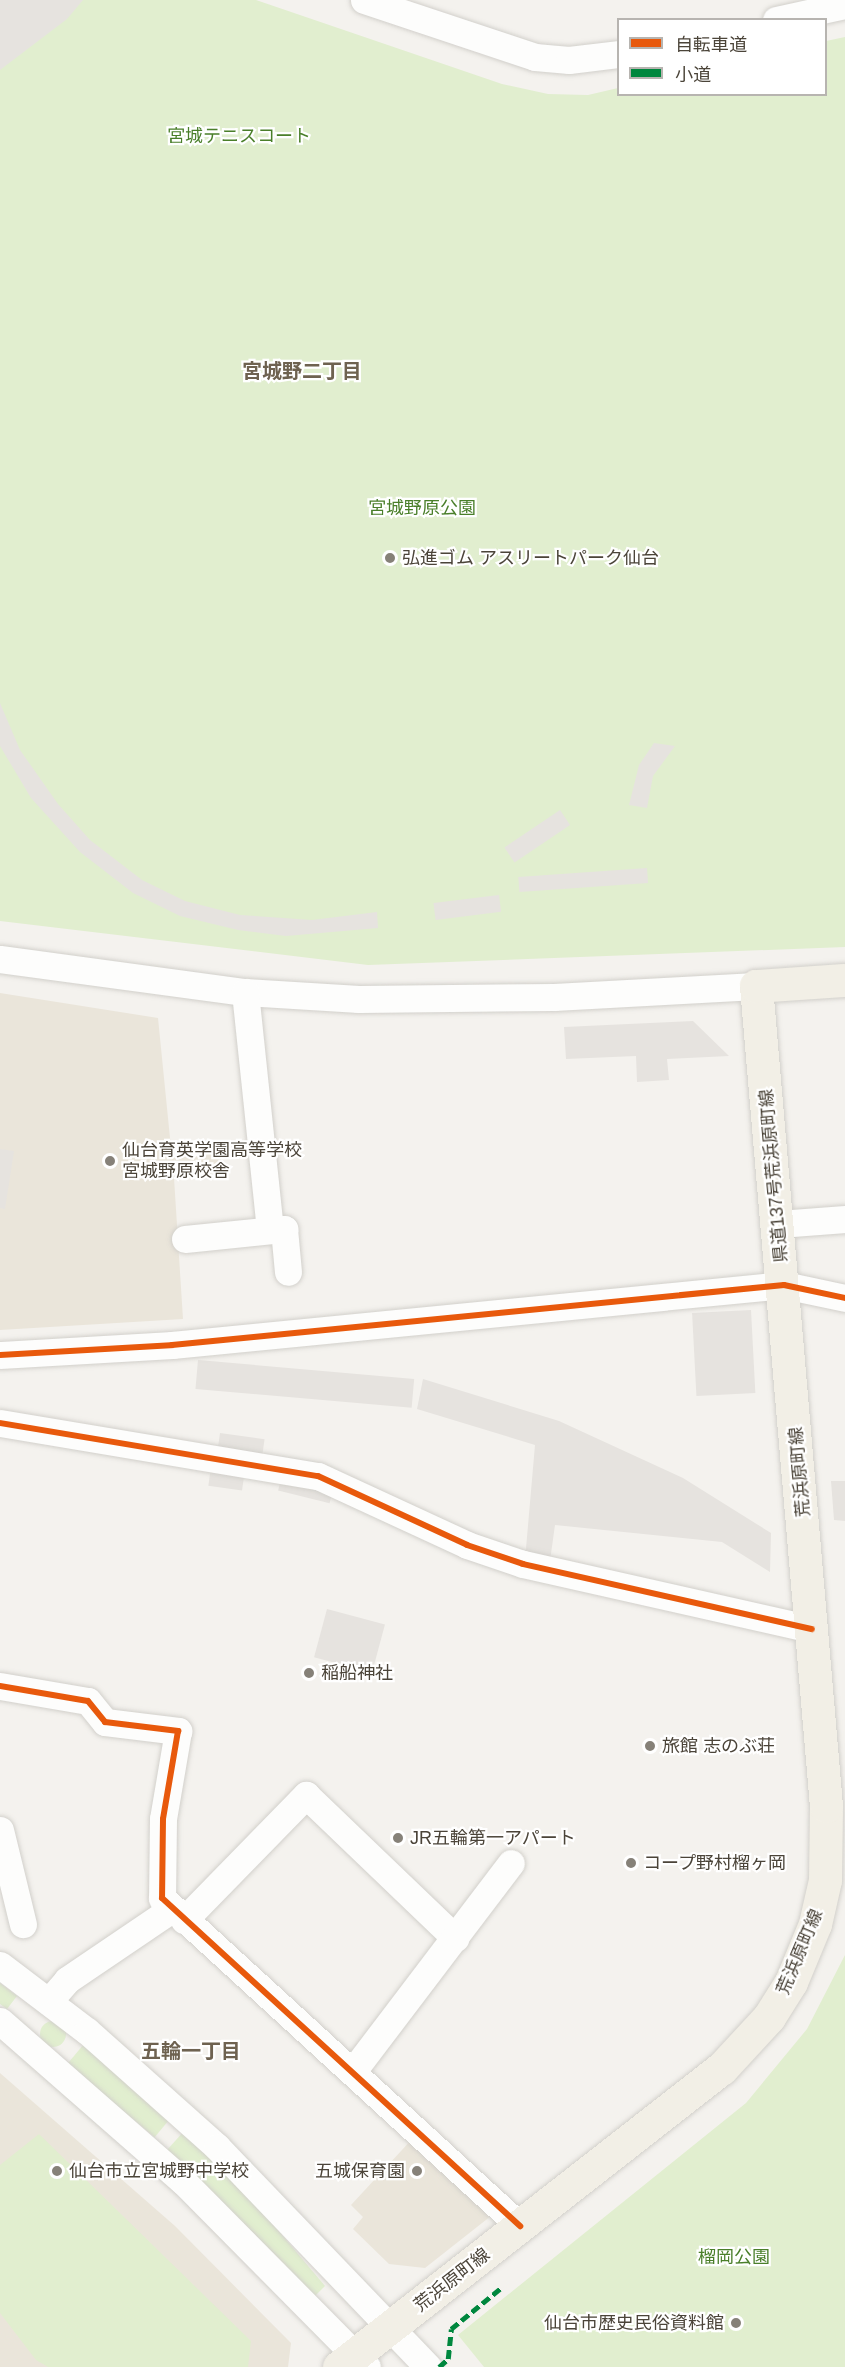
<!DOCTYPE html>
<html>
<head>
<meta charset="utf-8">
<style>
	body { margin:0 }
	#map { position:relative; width:845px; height:2367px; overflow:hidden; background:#f4f2ee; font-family:Arial,"Noto Sans JP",sans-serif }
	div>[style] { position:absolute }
	.education>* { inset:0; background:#eae5da }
	.green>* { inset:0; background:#e1eecf; transform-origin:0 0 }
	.round { border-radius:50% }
	.parking>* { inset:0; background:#e6e3df; transform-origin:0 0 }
	.roads { filter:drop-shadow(0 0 2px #d2d0cb) drop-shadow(0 0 2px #d2d0cb) }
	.minor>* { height:27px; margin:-13.5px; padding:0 13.5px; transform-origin:13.5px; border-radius:13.5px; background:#fdfdfc }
	.major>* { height:33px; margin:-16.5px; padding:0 16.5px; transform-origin:16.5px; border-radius:16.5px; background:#f2efe6 }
	.quiet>* { height:4.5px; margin-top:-2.25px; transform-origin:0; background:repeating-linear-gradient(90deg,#00873e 0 9px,transparent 0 13.5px) }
	.cycleway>* { height:6px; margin:-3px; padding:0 3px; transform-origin:3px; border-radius:3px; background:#e8590c }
	.dots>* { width:16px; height:16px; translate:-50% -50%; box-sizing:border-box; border:3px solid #fff; border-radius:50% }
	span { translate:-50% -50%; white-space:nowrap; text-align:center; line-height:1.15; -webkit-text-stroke:4.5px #fff; paint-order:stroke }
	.park-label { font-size:18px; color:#4a7f2a }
	.poi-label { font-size:18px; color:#4b4439 }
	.left { translate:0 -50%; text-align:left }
	.right { translate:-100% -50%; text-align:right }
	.street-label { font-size:18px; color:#4b4439 }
	.neighbourhood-label { font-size:20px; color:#6e6250; font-weight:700 }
	.legend { position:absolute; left:617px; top:18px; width:210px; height:78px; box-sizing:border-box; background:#fff; border:2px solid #b7b4b0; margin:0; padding:8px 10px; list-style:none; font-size:18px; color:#4b4439 }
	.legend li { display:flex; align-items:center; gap:12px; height:30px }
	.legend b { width:30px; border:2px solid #b7b4b0 }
</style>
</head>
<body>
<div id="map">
	<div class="education">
		<i style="clip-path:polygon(0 993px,158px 1018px,171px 1148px,220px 1146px,222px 1173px,174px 1178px,183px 1319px,0 1330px)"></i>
		<i style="clip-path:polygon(0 2073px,175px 2226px,291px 2343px,288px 2367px,0 2367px)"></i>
		<i style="clip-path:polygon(414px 2137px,496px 2212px,425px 2268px,389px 2264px,353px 2229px,363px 2217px,351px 2205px)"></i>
	</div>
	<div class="green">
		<i style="clip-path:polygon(0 0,256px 0,502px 84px,548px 94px,588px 95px,618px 88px,618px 94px,826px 94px,826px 41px,845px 37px,845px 947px,368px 965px,0 921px)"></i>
		<i style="clip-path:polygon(845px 1955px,845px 2367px,484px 2367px,458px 2335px,746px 2103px,807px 2029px)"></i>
		<i style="clip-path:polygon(0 1983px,17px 1996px,7px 2009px,0 2004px)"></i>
		<i class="round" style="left:40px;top:2021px;width:26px;height:26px"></i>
		<i style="left:84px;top:2044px;width:114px;height:26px;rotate:40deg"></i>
		<i style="clip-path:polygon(185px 2130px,224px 2166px,325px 2286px,315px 2296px,167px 2150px)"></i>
		<i style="clip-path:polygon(39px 2134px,251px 2341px,248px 2367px,48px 2367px,36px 2360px,0 2313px,0 2165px)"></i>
	</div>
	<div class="parking">
		<i style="clip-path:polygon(0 0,83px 0,67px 19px,0 70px)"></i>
		<i style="clip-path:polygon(0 703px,20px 750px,58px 804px,90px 840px,142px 880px,185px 901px,240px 915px,312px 920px,377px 912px,378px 928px,286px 936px,238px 930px,180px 916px,133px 893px,80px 852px,31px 798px,0 746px)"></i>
		<i style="clip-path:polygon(654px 743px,675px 746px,653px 776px,647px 808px,629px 805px,639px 765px)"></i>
		<i style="left:560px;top:810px;width:18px;height:67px;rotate:56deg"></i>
		<i style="left:647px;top:868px;width:15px;height:129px;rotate:86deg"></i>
		<i style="left:499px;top:895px;width:17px;height:66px;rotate:83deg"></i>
		<i style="clip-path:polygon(693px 1021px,729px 1056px,667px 1059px,669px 1080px,637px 1082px,636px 1056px,566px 1059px,564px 1027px)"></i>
		<i style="clip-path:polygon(0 1149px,14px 1151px,5px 1209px,0 1208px)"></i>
		<i style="left:751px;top:1310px;width:83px;height:59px;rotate:87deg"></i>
		<i style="left:198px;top:1360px;width:217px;height:29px;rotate:5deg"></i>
		<i style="clip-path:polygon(423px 1379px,559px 1421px,683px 1478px,771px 1533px,770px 1572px,722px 1542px,555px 1525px,549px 1568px,525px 1560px,535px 1445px,417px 1409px)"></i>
		<i style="left:220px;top:1433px;width:45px;height:16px;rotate:8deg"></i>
		<i style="left:211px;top:1467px;width:34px;height:19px;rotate:8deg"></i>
		<i style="left:282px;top:1475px;width:53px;height:16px;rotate:14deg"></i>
		<i style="clip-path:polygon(831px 1481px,845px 1481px,845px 1521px,834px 1520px)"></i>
		<i style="left:327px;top:1609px;width:60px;height:50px;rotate:15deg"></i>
	</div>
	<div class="roads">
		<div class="minor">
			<i style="left:364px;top:0;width:180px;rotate:18.4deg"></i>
			<i style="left:535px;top:57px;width:34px;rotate:5deg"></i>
			<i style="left:569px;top:60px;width:49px;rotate:-7deg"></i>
			<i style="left:776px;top:20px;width:71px;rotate:-12.3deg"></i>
			<i style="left:0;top:959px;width:247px;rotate:7.7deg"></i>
			<i style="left:245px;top:992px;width:114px;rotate:3.5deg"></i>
			<i style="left:359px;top:999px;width:195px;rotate:-0.6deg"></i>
			<i style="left:554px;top:997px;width:202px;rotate:-3.1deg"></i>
			<i style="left:245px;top:992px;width:239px;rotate:84deg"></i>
			<i style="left:779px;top:1224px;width:66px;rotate:-4.3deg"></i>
			<i style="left:185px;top:1239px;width:100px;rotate:-5.8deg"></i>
			<i style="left:284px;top:1229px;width:43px;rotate:84.7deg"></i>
			<i style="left:0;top:1355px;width:172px;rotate:-3.3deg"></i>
			<i style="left:172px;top:1345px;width:615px;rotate:-5.6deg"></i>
			<i style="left:784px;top:1285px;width:62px;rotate:12deg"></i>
			<i style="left:0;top:1423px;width:322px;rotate:9.5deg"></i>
			<i style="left:318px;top:1476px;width:164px;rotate:24.8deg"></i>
			<i style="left:467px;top:1545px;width:59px;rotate:18.7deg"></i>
			<i style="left:523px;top:1564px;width:296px;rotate:12.7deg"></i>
			<i style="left:0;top:1686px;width:89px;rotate:9.7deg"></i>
			<i style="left:88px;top:1701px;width:27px;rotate:51deg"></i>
			<i style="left:105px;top:1722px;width:74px;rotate:7deg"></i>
			<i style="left:178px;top:1731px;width:89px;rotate:99.7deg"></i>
			<i style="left:163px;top:1819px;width:79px;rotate:90.7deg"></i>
			<i style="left:162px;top:1898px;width:486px;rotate:42.5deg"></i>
			<i style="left:0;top:1830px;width:97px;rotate:76.3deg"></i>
			<i style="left:184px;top:1920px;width:175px;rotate:-45.7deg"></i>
			<i style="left:306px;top:1795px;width:207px;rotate:43.8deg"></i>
			<i style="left:0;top:1965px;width:109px;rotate:37.2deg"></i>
			<i style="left:87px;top:2031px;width:174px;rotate:41.7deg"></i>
			<i style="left:217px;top:2147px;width:305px;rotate:46.2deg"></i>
			<i style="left:49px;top:2001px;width:28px;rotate:-49deg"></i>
			<i style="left:67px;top:1980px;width:127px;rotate:-34.1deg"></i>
			<i style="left:0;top:2021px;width:244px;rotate:41.2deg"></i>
			<i style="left:184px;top:2182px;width:260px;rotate:45.3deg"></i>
			<i style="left:353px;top:2071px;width:261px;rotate:-52.8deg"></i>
		</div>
		<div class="major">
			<i style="left:339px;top:2367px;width:484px;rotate:-38deg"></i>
			<i style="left:721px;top:2069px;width:71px;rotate:-47.3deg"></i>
			<i style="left:769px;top:2017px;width:41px;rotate:-57.8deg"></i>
			<i style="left:791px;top:1982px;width:63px;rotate:-67.5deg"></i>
			<i style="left:815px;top:1924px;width:45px;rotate:-77.2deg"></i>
			<i style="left:825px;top:1880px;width:74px;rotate:-89.2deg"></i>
			<i style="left:826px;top:1806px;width:823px;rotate:-94.88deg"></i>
			<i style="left:756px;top:986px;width:89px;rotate:-3.9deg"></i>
		</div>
	</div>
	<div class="quiet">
		<i style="left:439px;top:2367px;width:12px;rotate:-42deg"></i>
		<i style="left:448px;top:2359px;width:30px;rotate:-84deg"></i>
		<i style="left:451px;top:2329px;width:65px;rotate:-39.4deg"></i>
	</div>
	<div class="cycleway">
		<i style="left:0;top:1355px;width:172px;rotate:-3.3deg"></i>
		<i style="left:172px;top:1345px;width:615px;rotate:-5.6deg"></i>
		<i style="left:784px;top:1285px;width:62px;rotate:12deg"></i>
		<i style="left:0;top:1423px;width:322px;rotate:9.5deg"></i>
		<i style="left:318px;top:1476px;width:164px;rotate:24.8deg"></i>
		<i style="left:467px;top:1545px;width:59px;rotate:18.7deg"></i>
		<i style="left:523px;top:1564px;width:296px;rotate:12.7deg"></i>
		<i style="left:0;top:1686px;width:89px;rotate:9.7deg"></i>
		<i style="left:88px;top:1701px;width:27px;rotate:51deg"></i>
		<i style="left:105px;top:1722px;width:74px;rotate:7deg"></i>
		<i style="left:178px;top:1731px;width:89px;rotate:99.7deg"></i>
		<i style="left:163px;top:1819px;width:79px;rotate:90.7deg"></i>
		<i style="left:162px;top:1898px;width:486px;rotate:42.5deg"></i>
	</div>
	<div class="dots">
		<i style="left:390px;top:558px;background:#868178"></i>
		<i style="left:110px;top:1161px;background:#868178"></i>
		<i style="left:309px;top:1673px;background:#868178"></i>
		<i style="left:650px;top:1746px;background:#868178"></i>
		<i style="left:398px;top:1838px;background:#868178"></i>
		<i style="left:631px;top:1863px;background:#868178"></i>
		<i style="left:57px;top:2171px;background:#868178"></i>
		<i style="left:417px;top:2171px;background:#868178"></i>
		<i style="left:736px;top:2323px;background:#868178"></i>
	</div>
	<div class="park-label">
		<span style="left:239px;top:136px">宮城テニスコート</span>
		<span style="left:422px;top:508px">宮城野原公園</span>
		<span style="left:734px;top:2257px">榴岡公園</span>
	</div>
	<div class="poi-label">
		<span class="left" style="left:402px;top:558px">弘進ゴム アスリートパーク仙台</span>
		<span class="left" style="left:122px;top:1161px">仙台育英学園高等学校<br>宮城野原校舎</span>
		<span class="left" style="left:321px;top:1673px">稲船神社</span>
		<span class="left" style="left:662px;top:1746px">旅館 志のぶ荘</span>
		<span class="left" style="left:410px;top:1838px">JR五輪第一アパート</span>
		<span class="left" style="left:643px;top:1863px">コープ野村榴ヶ岡</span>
		<span class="left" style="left:69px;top:2171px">仙台市立宮城野中学校</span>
		<span class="right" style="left:405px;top:2171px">五城保育園</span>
		<span class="right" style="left:724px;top:2323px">仙台市歴史民俗資料館</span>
	</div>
	<div class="street-label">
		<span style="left:774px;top:1176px;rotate:-95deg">県道137号荒浜原町線</span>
		<span style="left:800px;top:1472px;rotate:-95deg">荒浜原町線</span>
		<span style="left:800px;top:1952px;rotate:-67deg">荒浜原町線</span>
		<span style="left:452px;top:2280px;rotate:-38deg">荒浜原町線</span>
	</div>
	<div class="neighbourhood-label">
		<span style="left:302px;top:371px">宮城野二丁目</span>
		<span style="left:191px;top:2051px">五輪一丁目</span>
	</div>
	<ul class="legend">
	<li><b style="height:8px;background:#e8590c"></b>自転車道</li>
	<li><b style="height:8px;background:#00873e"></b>小道</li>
	</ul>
</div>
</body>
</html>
